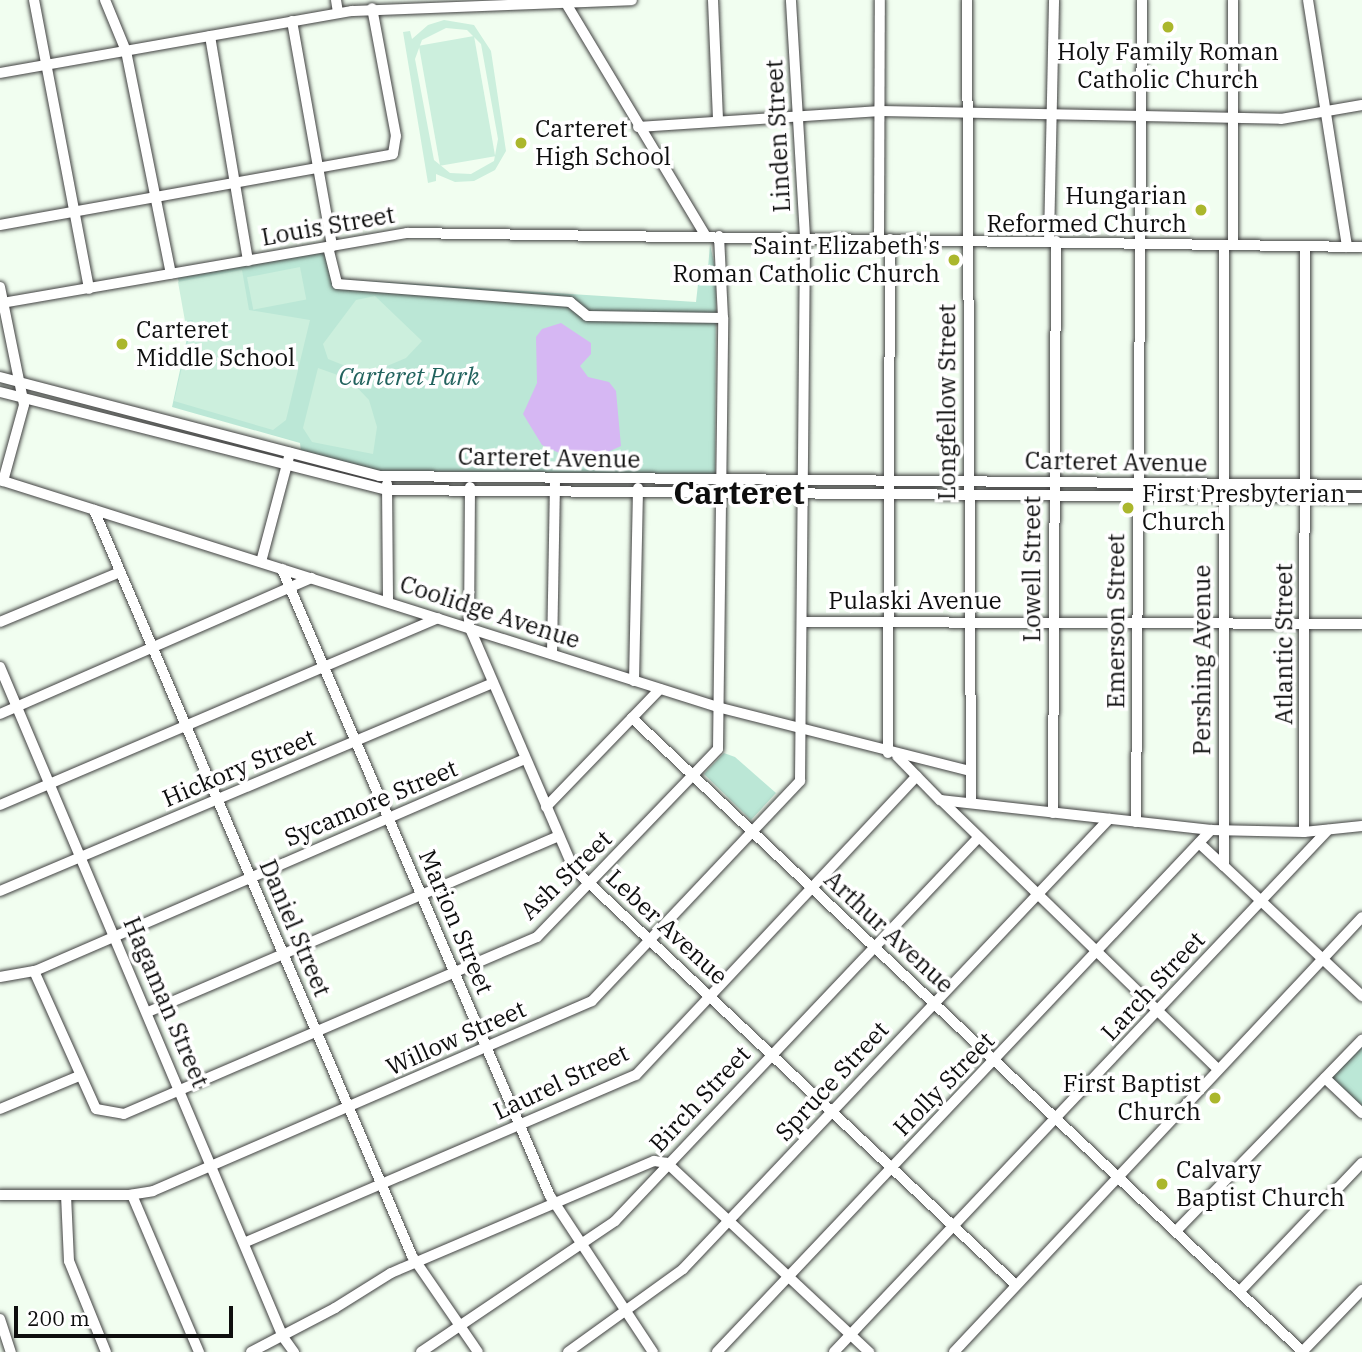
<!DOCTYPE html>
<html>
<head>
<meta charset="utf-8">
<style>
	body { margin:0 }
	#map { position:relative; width:1362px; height:1352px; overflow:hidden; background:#f1fef0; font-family:"IBM Plex Serif",serif }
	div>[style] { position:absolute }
	.green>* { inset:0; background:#bbe7d6 }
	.pitch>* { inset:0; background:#ccefdd; transform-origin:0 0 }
	.water>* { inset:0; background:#d6b7f3 }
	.roads { filter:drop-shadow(0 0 2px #414141) drop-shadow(0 0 2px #414141) }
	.minor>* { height:10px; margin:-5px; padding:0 5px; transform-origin:5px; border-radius:5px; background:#fff }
	.dots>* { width:19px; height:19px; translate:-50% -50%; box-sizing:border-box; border:4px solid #fff; border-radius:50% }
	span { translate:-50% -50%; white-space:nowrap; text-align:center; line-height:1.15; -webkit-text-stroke:7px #fff; paint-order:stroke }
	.poi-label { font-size:24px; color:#0e0e0e }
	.left { translate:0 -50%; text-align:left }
	.right { translate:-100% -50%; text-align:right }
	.street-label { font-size:24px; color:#0e0e0e }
	.park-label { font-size:24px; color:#22635e; font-style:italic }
	.district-label { font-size:32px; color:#0e0e0e; font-weight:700 }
	.scale { position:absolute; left:14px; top:1306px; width:219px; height:32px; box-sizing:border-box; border:4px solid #0e0e0e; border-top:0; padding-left:9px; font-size:21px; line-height:24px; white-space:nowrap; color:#0e0e0e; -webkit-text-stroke:5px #fff; paint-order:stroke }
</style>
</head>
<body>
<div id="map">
	<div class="green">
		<i style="clip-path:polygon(331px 245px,338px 279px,696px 302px,698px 284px,707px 279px,710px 245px,716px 271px,715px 474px,380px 471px,301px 451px,300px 443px,172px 407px,189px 329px,177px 274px)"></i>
		<i style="clip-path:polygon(724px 753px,735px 757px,776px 793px,751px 820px,704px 774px)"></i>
		<i style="clip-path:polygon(1362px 1045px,1362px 1115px,1326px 1080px)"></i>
	</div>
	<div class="pitch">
		<i style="clip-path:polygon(evenodd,444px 20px,474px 25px,491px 51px,506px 151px,495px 170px,474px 181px,455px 182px,436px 174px,436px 181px,428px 183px,403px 32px,410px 31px,412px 39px,428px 25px,444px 20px,446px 28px,467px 30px,481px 44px,498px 139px,494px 161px,471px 174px,450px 173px,434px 160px,415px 59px,422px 40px,446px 28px)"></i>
		<i style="left:474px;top:36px;width:122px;height:56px;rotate:80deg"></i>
		<i style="left:300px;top:267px;width:33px;height:54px;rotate:79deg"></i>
		<i style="clip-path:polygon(242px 270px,249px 310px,310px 320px,286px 420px,273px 430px,174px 401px,193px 320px,185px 321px,178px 282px)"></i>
		<i style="clip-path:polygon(375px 296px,422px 341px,406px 358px,380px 369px,353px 369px,328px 359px,323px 344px,356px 300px)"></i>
		<i style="clip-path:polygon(318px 368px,349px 379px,369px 400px,377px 427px,373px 454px,312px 442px,303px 428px)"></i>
	</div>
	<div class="water">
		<i style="clip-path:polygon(561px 323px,591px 343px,591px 354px,580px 366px,588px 377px,609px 382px,616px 391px,621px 446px,597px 457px,572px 459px,542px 445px,523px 414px,537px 383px,536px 337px,542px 329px)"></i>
	</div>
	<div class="roads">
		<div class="minor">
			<i style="left:34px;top:0;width:294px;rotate:79.2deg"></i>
			<i style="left:105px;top:0;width:55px;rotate:67.6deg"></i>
			<i style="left:126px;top:51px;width:227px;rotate:78.6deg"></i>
			<i style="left:336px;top:0;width:13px;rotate:81deg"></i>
			<i style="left:564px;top:0;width:275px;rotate:59deg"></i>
			<i style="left:713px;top:0;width:121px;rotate:87.6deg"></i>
			<i style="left:967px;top:0;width:803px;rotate:89.71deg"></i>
			<i style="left:1308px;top:0;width:250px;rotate:81deg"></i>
			<i style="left:292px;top:21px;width:229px;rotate:79.9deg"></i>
			<i style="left:210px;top:36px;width:228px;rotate:80.4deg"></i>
			<i style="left:0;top:73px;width:357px;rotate:-10deg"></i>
			<i style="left:352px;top:11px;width:280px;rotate:-2.2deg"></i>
			<i style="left:638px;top:127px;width:243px;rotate:-3.8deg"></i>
			<i style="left:880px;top:111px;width:401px;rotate:1.1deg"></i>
			<i style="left:1281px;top:119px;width:82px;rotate:-9.8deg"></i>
			<i style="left:0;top:225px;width:399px;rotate:-10.2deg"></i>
			<i style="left:393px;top:154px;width:18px;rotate:-81deg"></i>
			<i style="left:396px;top:136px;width:130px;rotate:-100.6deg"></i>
			<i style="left:879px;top:239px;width:239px;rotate:-89.8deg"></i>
			<i style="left:1049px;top:241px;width:241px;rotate:-88.8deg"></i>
			<i style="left:1224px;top:245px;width:621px;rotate:90deg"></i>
			<i style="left:1224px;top:866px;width:190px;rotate:43.3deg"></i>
			<i style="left:1233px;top:245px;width:245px;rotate:-90deg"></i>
			<i style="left:328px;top:247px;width:38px;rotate:76deg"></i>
			<i style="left:337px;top:284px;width:234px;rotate:4.4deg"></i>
			<i style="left:570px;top:302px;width:22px;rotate:39deg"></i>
			<i style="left:587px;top:316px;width:136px;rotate:0.8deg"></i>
			<i style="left:0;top:287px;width:120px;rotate:78.5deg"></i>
			<i style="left:24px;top:405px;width:79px;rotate:105.4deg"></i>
			<i style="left:2px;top:303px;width:411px;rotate:-9.8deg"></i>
			<i style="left:407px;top:233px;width:955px;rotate:0.84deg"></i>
			<i style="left:0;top:377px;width:392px;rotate:14.6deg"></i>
			<i style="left:379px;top:476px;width:983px;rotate:0.52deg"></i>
			<i style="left:0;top:392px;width:399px;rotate:14.2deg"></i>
			<i style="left:387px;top:490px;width:975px;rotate:0.47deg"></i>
			<i style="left:0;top:480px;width:756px;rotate:17.55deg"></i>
			<i style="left:721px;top:708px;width:257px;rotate:14.2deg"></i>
			<i style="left:387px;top:484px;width:118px;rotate:89.5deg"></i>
			<i style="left:470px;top:487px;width:139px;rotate:90.4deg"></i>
			<i style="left:469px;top:626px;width:263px;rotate:66.7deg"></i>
			<i style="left:573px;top:868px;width:608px;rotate:43.27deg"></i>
			<i style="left:94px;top:510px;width:811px;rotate:66.91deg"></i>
			<i style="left:412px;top:1256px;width:116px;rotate:55.5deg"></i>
			<i style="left:261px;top:562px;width:113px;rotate:-75.1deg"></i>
			<i style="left:282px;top:569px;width:682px;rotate:66.86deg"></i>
			<i style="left:550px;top:1196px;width:187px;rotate:56.6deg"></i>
			<i style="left:0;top:622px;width:130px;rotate:-22.6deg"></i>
			<i style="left:803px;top:622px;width:559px;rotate:0.2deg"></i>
			<i style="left:552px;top:654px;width:175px;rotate:-89deg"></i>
			<i style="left:0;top:667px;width:727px;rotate:67.1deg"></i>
			<i style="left:283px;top:1337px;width:19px;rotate:54deg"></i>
			<i style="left:634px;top:681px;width:193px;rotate:-88.8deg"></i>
			<i style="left:0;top:714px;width:340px;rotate:-23.6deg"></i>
			<i style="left:632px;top:718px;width:923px;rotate:43.38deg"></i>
			<i style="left:888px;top:753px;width:514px;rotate:-89.78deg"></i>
			<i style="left:897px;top:756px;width:62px;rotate:45.7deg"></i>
			<i style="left:940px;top:800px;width:273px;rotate:6.3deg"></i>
			<i style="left:1211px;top:830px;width:93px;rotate:1.2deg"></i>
			<i style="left:1304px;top:832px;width:58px;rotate:-5.9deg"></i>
			<i style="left:941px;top:800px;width:385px;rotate:44.2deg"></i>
			<i style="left:0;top:805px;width:476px;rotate:-23.1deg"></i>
			<i style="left:546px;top:807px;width:164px;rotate:-46deg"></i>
			<i style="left:1053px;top:813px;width:572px;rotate:-89.7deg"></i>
			<i style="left:1136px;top:822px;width:822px;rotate:-89.58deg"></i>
			<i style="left:1304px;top:832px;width:586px;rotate:-89.9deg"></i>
			<i style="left:1199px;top:843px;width:34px;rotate:43deg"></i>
			<i style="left:0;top:891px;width:535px;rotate:-22.88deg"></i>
			<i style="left:34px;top:971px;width:151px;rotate:65.8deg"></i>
			<i style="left:96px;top:1109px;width:28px;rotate:10deg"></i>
			<i style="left:124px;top:1114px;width:449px;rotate:-23.2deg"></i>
			<i style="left:537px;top:937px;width:261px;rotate:-46.1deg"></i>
			<i style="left:718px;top:749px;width:431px;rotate:-89.3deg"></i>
			<i style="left:723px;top:318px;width:82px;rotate:-92.8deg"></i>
			<i style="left:0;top:977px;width:36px;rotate:-10deg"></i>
			<i style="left:35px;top:971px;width:534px;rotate:-23.4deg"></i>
			<i style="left:148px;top:1012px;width:446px;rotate:-23.2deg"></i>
			<i style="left:1325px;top:1078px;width:51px;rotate:43.4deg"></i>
			<i style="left:0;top:1109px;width:86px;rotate:-22.7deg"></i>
			<i style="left:0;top:1195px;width:129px"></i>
			<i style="left:129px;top:1195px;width:24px;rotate:-9deg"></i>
			<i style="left:153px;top:1191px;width:478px;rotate:-23.4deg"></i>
			<i style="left:592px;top:1001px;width:303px;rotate:-46.6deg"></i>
			<i style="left:800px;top:781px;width:544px;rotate:-89.47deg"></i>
			<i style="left:805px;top:237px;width:237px;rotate:-93.4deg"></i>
			<i style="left:66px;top:1195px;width:66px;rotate:87.4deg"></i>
			<i style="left:69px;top:1261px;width:98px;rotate:67.9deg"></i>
			<i style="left:132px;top:1195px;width:171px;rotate:66.9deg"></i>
			<i style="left:1176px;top:1231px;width:267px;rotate:-45.8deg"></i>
			<i style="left:246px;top:1242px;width:424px;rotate:-23.2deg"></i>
			<i style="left:636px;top:1075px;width:410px;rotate:-46.8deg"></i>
			<i style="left:1240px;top:1291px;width:177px;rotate:-46.4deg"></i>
			<i style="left:0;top:1319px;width:35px;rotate:72deg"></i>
			<i style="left:1303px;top:1351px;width:85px;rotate:-46deg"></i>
			<i style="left:251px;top:1352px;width:95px;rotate:-27.6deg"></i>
			<i style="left:335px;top:1308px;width:66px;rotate:-32deg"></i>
			<i style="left:391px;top:1273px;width:286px;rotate:-23.1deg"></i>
			<i style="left:654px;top:1161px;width:13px;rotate:9deg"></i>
			<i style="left:667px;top:1163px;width:277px;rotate:43.1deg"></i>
			<i style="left:421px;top:1352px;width:234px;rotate:-34deg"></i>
			<i style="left:615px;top:1221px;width:528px;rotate:-46.54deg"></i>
			<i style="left:568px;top:1352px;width:142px;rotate:-35.8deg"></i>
			<i style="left:683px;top:1269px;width:620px;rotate:-46.57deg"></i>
			<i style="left:717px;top:1352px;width:719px;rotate:-46.58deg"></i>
			<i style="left:834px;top:1352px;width:719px;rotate:-46.58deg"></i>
			<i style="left:954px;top:1352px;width:596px;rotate:-46.83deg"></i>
		</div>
	</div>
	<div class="dots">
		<i style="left:1168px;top:27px;background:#abb72d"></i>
		<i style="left:521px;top:143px;background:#abb72d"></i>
		<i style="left:1201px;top:210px;background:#abb72d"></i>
		<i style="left:954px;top:260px;background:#abb72d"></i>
		<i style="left:122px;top:344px;background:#abb72d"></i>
		<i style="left:1128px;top:508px;background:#abb72d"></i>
		<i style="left:1215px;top:1098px;background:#abb72d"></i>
		<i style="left:1162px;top:1184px;background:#abb72d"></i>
	</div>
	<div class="poi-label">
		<span style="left:1168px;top:66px">Holy Family Roman<br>Catholic Church</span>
		<span class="left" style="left:535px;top:143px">Carteret<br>High School</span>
		<span class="right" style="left:1187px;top:210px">Hungarian<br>Reformed Church</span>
		<span class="right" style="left:940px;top:260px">Saint Elizabeth's<br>Roman Catholic Church</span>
		<span class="left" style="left:136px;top:344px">Carteret<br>Middle School</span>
		<span class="left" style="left:1142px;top:508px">First Presbyterian<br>Church</span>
		<span class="right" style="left:1201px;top:1098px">First Baptist<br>Church</span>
		<span class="left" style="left:1176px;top:1184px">Calvary<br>Baptist Church</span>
	</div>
	<div class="street-label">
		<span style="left:778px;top:136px;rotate:-93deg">Linden Street</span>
		<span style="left:328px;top:226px;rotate:-10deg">Louis Street</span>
		<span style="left:947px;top:402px;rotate:-90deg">Longfellow Street</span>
		<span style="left:549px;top:458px;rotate:1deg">Carteret Avenue</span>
		<span style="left:1116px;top:462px;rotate:1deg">Carteret Avenue</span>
		<span style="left:1032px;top:569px;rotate:-90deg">Lowell Street</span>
		<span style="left:915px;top:601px">Pulaski Avenue</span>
		<span style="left:490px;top:612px;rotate:18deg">Coolidge Avenue</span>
		<span style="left:1116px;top:621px;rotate:-90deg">Emerson Street</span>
		<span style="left:1284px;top:644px;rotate:-90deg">Atlantic Street</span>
		<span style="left:1202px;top:660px;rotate:-90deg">Pershing Avenue</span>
		<span style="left:239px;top:768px;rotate:-23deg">Hickory Street</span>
		<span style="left:371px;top:803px;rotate:-23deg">Sycamore Street</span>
		<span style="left:566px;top:875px;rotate:-44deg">Ash Street</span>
		<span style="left:456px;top:922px;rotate:67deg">Marion Street</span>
		<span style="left:667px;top:927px;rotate:43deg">Leber Avenue</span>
		<span style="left:295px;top:928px;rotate:67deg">Daniel Street</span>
		<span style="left:889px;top:932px;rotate:43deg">Arthur Avenue</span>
		<span style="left:1153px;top:986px;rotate:-47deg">Larch Street</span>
		<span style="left:166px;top:1002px;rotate:67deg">Hagaman Street</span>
		<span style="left:456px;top:1038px;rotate:-24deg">Willow Street</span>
		<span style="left:832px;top:1081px;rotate:-47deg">Spruce Street</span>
		<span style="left:561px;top:1082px;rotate:-25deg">Laurel Street</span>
		<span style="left:944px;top:1084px;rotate:-46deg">Holly Street</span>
		<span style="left:700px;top:1099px;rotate:-47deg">Birch Street</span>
	</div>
	<div class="park-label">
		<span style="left:409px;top:377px">Carteret Park</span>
	</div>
	<div class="district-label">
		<span style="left:739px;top:492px">Carteret</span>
	</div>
	<div class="scale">200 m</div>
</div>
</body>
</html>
